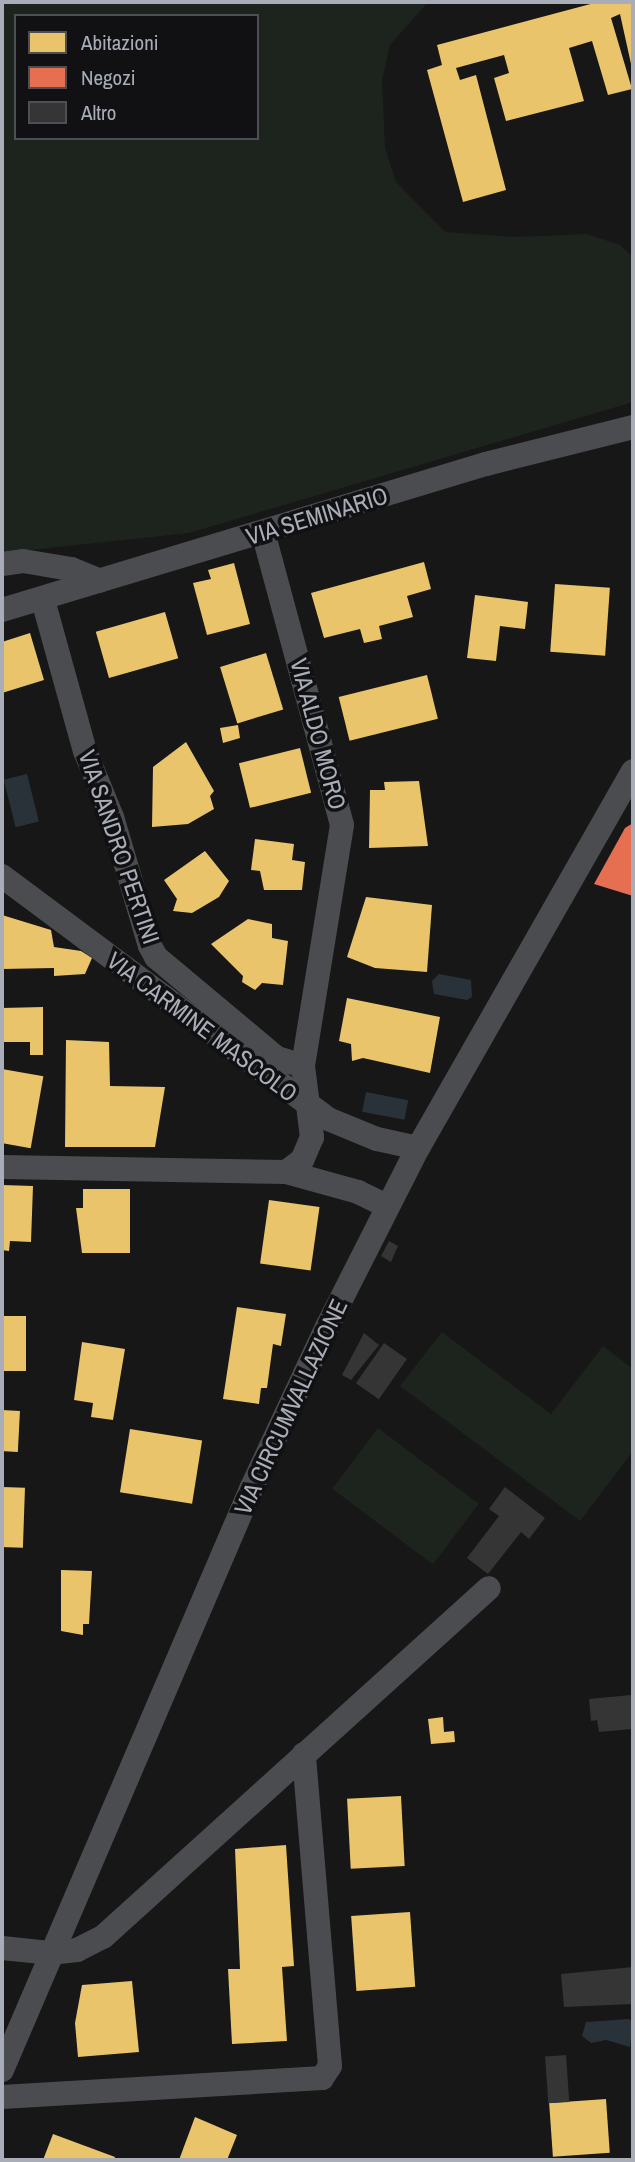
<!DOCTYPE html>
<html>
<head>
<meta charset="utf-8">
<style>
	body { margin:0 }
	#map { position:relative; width:635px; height:2162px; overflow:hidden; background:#171717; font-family:"Archivo Narrow",sans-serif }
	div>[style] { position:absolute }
	.green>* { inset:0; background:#1d241e; transform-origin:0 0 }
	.water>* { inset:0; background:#2a3239; transform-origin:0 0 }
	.homes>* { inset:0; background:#e9c46a; transform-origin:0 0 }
	.shops>* { inset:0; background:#e76f51 }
	.building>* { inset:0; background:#353536; transform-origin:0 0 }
	.minor>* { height:24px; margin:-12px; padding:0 12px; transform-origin:12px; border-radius:12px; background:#4b4c50 }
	span { translate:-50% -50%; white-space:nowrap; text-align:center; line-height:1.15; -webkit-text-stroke:7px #111113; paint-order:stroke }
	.street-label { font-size:24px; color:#a8adb8 }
	.frame { position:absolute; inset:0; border:4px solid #a8adb8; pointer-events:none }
	.legend { position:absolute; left:14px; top:14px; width:245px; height:126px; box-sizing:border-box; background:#111113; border:2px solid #4d4f55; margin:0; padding:9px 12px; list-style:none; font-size:21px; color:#a8adb8 }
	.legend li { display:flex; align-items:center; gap:14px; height:35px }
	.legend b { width:35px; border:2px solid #4d4f55 }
</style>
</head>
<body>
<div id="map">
	<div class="green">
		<i style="clip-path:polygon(evenodd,2px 2px,428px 2px,390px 45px,382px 80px,385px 148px,396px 182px,445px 232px,515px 237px,587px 234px,620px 245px,633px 257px,633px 402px,189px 533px,2px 553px,2px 2px,16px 16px,257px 16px,257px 138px,16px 138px,16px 16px)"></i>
		<i style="clip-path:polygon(442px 1332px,551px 1414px,603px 1346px,633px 1369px,633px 1451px,580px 1521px,400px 1386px)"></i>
		<i style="left:378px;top:1428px;width:126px;height:76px;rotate:37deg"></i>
	</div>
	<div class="water">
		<i style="left:27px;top:774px;width:49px;height:24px;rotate:76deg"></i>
		<i style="clip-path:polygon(439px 974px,471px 980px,472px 997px,467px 1000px,434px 994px,432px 981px)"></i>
		<i style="left:366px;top:1092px;width:43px;height:20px;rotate:11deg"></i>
		<i style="clip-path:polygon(629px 2019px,633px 2022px,630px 2047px,606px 2040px,591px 2043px,582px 2036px,586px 2022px)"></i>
	</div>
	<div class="homes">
		<i style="clip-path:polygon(598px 2px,633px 4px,633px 73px,620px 14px,611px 18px,632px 89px,608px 95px,592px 41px,569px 48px,584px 101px,506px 121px,494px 78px,509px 73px,504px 55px,456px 68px,460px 80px,476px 75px,506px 190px,463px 202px,427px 70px,442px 65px,437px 45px)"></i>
		<i style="clip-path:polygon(424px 562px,431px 589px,407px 596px,413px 617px,379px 626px,382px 639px,364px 643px,360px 629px,324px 638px,311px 593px)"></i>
		<i style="clip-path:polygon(234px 563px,250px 624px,207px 635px,193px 583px,211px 579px,208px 570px)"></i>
		<i style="left:555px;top:584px;width:55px;height:68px;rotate:4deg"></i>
		<i style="clip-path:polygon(475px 595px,528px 602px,525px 629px,500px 626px,496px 661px,467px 658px)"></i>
		<i style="left:165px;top:612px;width:48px;height:72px;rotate:74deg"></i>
		<i style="clip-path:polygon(30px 633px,44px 680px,2px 693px,2px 642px)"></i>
		<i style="left:266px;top:653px;width:59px;height:48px;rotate:73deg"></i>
		<i style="left:427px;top:675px;width:45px;height:91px;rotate:76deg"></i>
		<i style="clip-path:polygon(238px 725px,240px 738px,223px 743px,220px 728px)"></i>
		<i style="clip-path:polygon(186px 742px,214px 791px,210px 796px,214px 809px,188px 824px,152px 827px,153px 767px)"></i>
		<i style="left:300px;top:748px;width:46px;height:63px;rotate:76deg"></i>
		<i style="clip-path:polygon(419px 781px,428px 846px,369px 848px,370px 790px,385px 790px,384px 782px)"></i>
		<i style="clip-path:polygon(255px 839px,294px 844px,292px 860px,305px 862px,302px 890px,264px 890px,260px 871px,251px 870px)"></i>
		<i style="clip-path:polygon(205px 851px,229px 881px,219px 897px,192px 913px,173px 911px,177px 899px,164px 880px)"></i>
		<i style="clip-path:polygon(366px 897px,432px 905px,427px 972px,375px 968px,347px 957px)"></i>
		<i style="clip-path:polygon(2px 915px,51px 930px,54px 947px,81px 951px,92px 958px,85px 974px,54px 976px,54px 968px,2px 969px)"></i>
		<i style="clip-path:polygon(248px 919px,272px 924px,272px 938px,288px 941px,283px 985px,262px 983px,255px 990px,242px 982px,243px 976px,211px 944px)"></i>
		<i style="clip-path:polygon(347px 998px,440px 1017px,430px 1073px,363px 1058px,352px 1061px,351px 1044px,339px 1041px)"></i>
		<i style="clip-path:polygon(43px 1007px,43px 1055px,30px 1055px,30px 1042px,2px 1042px,2px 1008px)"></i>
		<i style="clip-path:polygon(66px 1040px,109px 1042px,110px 1086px,165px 1087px,155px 1147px,65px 1147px)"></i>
		<i style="left:2px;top:1069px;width:42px;height:73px;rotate:10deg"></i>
		<i style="clip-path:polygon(2px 1185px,33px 1186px,31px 1242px,10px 1241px,9px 1251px,2px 1250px)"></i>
		<i style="clip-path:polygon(83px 1189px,130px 1189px,130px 1253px,82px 1253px,76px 1208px,83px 1208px)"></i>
		<i style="left:269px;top:1200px;width:51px;height:64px;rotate:8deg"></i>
		<i style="clip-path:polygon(237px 1307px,286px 1314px,281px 1346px,273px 1344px,267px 1388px,261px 1388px,259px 1404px,223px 1399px)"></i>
		<i style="left:2px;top:1316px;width:24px;height:55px"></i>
		<i style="clip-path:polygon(82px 1342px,125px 1349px,113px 1420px,91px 1417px,93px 1403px,74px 1400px)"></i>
		<i style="left:2px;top:1410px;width:18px;height:41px;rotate:3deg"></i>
		<i style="left:130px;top:1429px;width:73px;height:64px;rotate:9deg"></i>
		<i style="left:2px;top:1487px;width:23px;height:60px;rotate:2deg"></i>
		<i style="clip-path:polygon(61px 1570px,92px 1571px,89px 1624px,83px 1624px,83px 1635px,61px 1631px)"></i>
		<i style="clip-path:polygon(443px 1717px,444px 1732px,454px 1731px,455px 1742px,431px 1744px,428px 1719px)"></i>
		<i style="left:401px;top:1796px;width:70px;height:54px;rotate:87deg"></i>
		<i style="clip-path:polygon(286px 1845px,294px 1966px,282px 1967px,287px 2041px,232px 2044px,228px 1969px,240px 1969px,235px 1849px)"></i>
		<i style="left:410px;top:1912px;width:75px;height:59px;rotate:86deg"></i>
		<i style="clip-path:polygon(132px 1981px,139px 2052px,78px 2057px,75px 2023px,82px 1985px)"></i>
		<i style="left:606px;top:2099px;width:54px;height:57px;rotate:86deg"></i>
		<i style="clip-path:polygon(195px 2117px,237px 2135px,227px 2160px,179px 2160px)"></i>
		<i style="clip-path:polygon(53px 2134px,115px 2157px,114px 2160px,43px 2160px)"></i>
	</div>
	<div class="shops">
		<i style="clip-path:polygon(633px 823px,633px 896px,594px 884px,625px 828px)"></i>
	</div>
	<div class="building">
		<i style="clip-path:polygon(389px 1241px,398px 1246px,391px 1262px,381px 1256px)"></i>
		<i style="clip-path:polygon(364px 1333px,379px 1345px,351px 1380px,342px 1375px)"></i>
		<i style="left:384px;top:1343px;width:28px;height:49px;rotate:35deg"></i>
		<i style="clip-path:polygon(505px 1487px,545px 1518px,529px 1539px,521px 1532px,488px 1574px,467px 1558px,499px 1516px,489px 1509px)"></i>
		<i style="clip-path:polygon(631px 1695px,632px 1729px,599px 1732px,597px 1720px,591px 1721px,589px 1699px)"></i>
		<i style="clip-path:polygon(633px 1967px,633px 2004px,564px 2007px,561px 1974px)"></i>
		<i style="left:566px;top:2055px;width:47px;height:21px;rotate:86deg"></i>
	</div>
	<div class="minor">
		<i style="left:263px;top:532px;width:303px;rotate:74.9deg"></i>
		<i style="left:342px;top:825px;width:244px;rotate:99.2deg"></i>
		<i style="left:303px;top:1066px;width:72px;rotate:82.8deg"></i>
		<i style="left:312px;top:1137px;width:25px;rotate:113deg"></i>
		<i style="left:302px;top:1160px;width:20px;rotate:143deg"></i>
		<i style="left:2px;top:564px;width:21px;rotate:-8deg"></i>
		<i style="left:23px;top:561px;width:49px;rotate:9.5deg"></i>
		<i style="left:71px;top:569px;width:31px;rotate:22deg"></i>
		<i style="left:43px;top:600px;width:157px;rotate:74.5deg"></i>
		<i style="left:85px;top:751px;width:71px;rotate:67.8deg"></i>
		<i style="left:112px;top:817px;width:134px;rotate:73.6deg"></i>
		<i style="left:150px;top:946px;width:13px;rotate:61deg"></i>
		<i style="left:156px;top:957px;width:158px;rotate:39.9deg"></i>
		<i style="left:277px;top:1058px;width:27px;rotate:17deg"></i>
		<i style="left:2px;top:610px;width:506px;rotate:-16.79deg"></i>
		<i style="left:486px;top:464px;width:152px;rotate:-14.1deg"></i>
		<i style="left:2px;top:876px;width:407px;rotate:36.7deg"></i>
		<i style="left:328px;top:1119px;width:53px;rotate:22.2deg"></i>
		<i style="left:377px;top:1139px;width:42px;rotate:12.4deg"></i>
		<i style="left:2px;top:1167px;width:284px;rotate:1deg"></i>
		<i style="left:286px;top:1172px;width:75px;rotate:15.5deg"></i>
		<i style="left:358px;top:1192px;width:32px;rotate:26deg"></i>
		<i style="left:2px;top:1948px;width:48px;rotate:5.9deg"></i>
		<i style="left:50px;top:1953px;width:27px;rotate:-6deg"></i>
		<i style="left:77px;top:1950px;width:29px;rotate:-27deg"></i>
		<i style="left:103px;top:1937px;width:520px;rotate:-42.12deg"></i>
		<i style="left:2px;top:2070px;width:632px;rotate:-66.8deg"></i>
		<i style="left:251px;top:1489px;width:179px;rotate:-64.9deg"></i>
		<i style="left:327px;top:1327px;width:201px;rotate:-63.1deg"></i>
		<i style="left:418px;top:1148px;width:434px;rotate:-60.3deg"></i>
		<i style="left:2px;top:2097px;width:321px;rotate:-3.4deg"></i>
		<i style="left:322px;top:2078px;width:14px;rotate:-56deg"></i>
		<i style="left:330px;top:2066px;width:313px;rotate:-94.8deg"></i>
	</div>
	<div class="street-label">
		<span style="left:317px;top:516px;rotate:-17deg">VIA SEMINARIO</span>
		<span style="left:318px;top:734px;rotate:75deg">VIA ALDO MORO</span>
		<span style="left:119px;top:847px;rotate:71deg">VIA SANDRO PERTINI</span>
		<span style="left:202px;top:1027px;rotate:37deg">VIA CARMINE MASCOLO</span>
		<span style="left:291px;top:1407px;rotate:-65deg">VIA CIRCUMVALLAZIONE</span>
	</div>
	<div class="frame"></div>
	<ul class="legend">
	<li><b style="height:19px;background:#e9c46a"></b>Abitazioni</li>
	<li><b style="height:19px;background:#e76f51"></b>Negozi</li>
	<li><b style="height:19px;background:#353536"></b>Altro</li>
	</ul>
</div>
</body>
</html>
